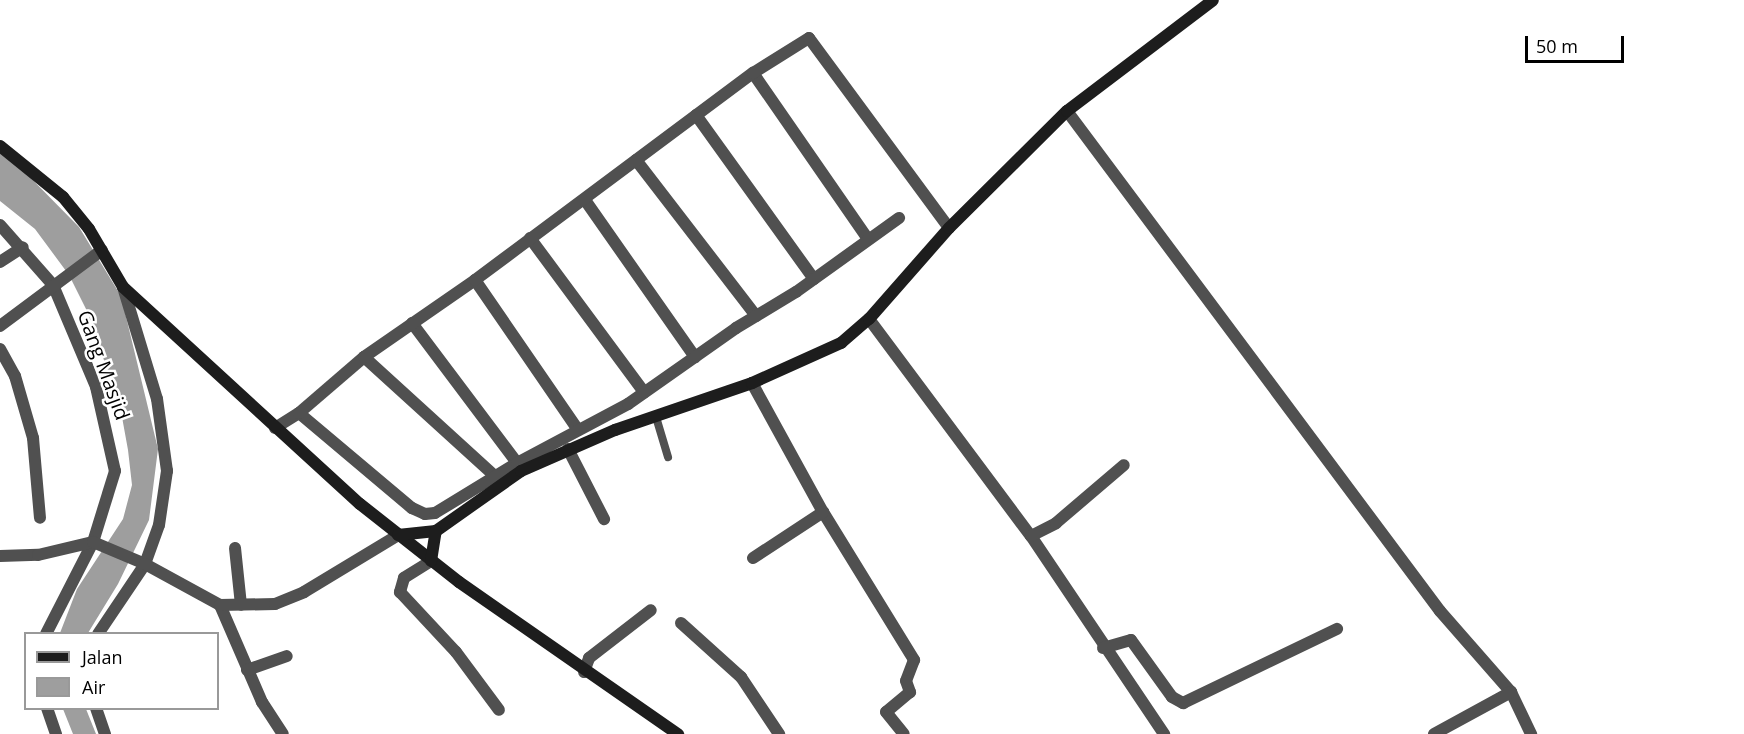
<!DOCTYPE html>
<html>
<head>
<meta charset="utf-8">
<style>
	body { margin:0 }
	#map { position:relative; width:1744px; height:734px; overflow:hidden; background:#fff; font-family:"Open Sans",sans-serif }
	div>[style] { position:absolute }
	.water>* { inset:0; background:#9e9e9e }
	.lane>* { height:8px; margin:-4px; padding:0 4px; transform-origin:4px; border-radius:4px; background:#505050 }
	.street>* { height:12px; margin:-6px; padding:0 6px; transform-origin:6px; border-radius:6px; background:#505050 }
	.secondary>* { height:12px; margin:-6px; padding:0 6px; transform-origin:6px; border-radius:6px; background:#1d1d1d }
	span { translate:-50% -50%; white-space:nowrap; text-align:center; line-height:1.15; -webkit-text-stroke:5px #fff; paint-order:stroke }
	.street-label { font-size:20px; color:#000 }
	.legend { position:absolute; left:24px; top:632px; width:195px; height:78px; box-sizing:border-box; background:#fff; border:2px solid #999; margin:0; padding:8px 10px; list-style:none; font-size:18px; color:#000 }
	.legend li { display:flex; align-items:center; gap:12px; height:30px }
	.legend b { width:30px; border:2px solid #999 }
	.scale { position:absolute; left:1525px; top:36px; width:99px; height:27px; box-sizing:border-box; border:3px solid #000; border-top:0; padding-left:8px; font-size:18px; line-height:21px; white-space:nowrap; color:#000; -webkit-text-stroke:4px #fff; paint-order:stroke }
</style>
</head>
<body>
<div id="map">
	<div class="water">
		<i style="clip-path:polygon(0 153px,15px 162px,79px 227px,121px 296px,158px 449px,149px 520px,118px 584px,88px 633px,60px 633px,77px 589px,123px 519px,132px 485px,128px 450px,120px 406px,86px 309px,69px 275px,35px 229px,0 201px)"></i>
		<i style="clip-path:polygon(63px 709px,86px 709px,96px 734px,73px 734px)"></i>
	</div>
	<div class="lane">
		<i style="left:656px;top:417px;width:42px;rotate:73.3deg"></i>
	</div>
	<div class="street">
		<i style="left:753px;top:73px;width:202px;rotate:55.3deg"></i>
		<i style="left:1067px;top:111px;width:624px;rotate:53.28deg"></i>
		<i style="left:1440px;top:611px;width:108px;rotate:48.8deg"></i>
		<i style="left:1511px;top:692px;width:47px;rotate:64.5deg"></i>
		<i style="left:696px;top:115px;width:202px;rotate:54.3deg"></i>
		<i style="left:636px;top:160px;width:197px;rotate:52.4deg"></i>
		<i style="left:585px;top:200px;width:192px;rotate:55deg"></i>
		<i style="left:0;top:225px;width:80px;rotate:48.5deg"></i>
		<i style="left:53px;top:285px;width:111px;rotate:67.1deg"></i>
		<i style="left:96px;top:387px;width:86px;rotate:77.3deg"></i>
		<i style="left:115px;top:471px;width:74px;rotate:107.2deg"></i>
		<i style="left:93px;top:542px;width:103px;rotate:117.1deg"></i>
		<i style="left:530px;top:238px;width:192px;rotate:53.5deg"></i>
		<i style="left:0;top:262px;width:27px;rotate:-33deg"></i>
		<i style="left:475px;top:280px;width:182px;rotate:55.5deg"></i>
		<i style="left:869px;top:319px;width:271px;rotate:53.3deg"></i>
		<i style="left:1031px;top:536px;width:239px;rotate:56.1deg"></i>
		<i style="left:412px;top:323px;width:175px;rotate:53.1deg"></i>
		<i style="left:0;top:326px;width:127px;rotate:-36.7deg"></i>
		<i style="left:0;top:349px;width:31px;rotate:61deg"></i>
		<i style="left:15px;top:376px;width:65px;rotate:73.8deg"></i>
		<i style="left:33px;top:438px;width:80px;rotate:85deg"></i>
		<i style="left:364px;top:357px;width:177px;rotate:42.3deg"></i>
		<i style="left:752px;top:383px;width:147px;rotate:61.2deg"></i>
		<i style="left:823px;top:512px;width:174px;rotate:58.4deg"></i>
		<i style="left:914px;top:660px;width:22px;rotate:111deg"></i>
		<i style="left:906px;top:681px;width:12px;rotate:70deg"></i>
		<i style="left:910px;top:692px;width:31px;rotate:140deg"></i>
		<i style="left:886px;top:712px;width:28px;rotate:51deg"></i>
		<i style="left:299px;top:413px;width:148px;rotate:40.1deg"></i>
		<i style="left:412px;top:508px;width:14px;rotate:25deg"></i>
		<i style="left:425px;top:514px;width:10px;rotate:-6deg"></i>
		<i style="left:435px;top:513px;width:96px;rotate:-31.4deg"></i>
		<i style="left:517px;top:463px;width:126px;rotate:-28deg"></i>
		<i style="left:628px;top:404px;width:132px;rotate:-35.1deg"></i>
		<i style="left:736px;top:328px;width:70px;rotate:-31deg"></i>
		<i style="left:796px;top:292px;width:127px;rotate:-35.7deg"></i>
		<i style="left:275px;top:428px;width:28px;rotate:-32deg"></i>
		<i style="left:299px;top:413px;width:86px;rotate:-40.7deg"></i>
		<i style="left:364px;top:357px;width:135px;rotate:-34.7deg"></i>
		<i style="left:475px;top:280px;width:347px;rotate:-36.7deg"></i>
		<i style="left:753px;top:73px;width:66px;rotate:-32deg"></i>
		<i style="left:809px;top:38px;width:236px;rotate:53.6deg"></i>
		<i style="left:568px;top:449px;width:79px;rotate:62.8deg"></i>
		<i style="left:1031px;top:536px;width:28px;rotate:-27deg"></i>
		<i style="left:1056px;top:523px;width:89px;rotate:-40.5deg"></i>
		<i style="left:235px;top:548px;width:57px;rotate:84deg"></i>
		<i style="left:0;top:556px;width:38px;rotate:-2deg"></i>
		<i style="left:38px;top:555px;width:57px;rotate:-13.3deg"></i>
		<i style="left:93px;top:542px;width:56px;rotate:22.9deg"></i>
		<i style="left:145px;top:564px;width:41px;rotate:-70.3deg"></i>
		<i style="left:159px;top:525px;width:55px;rotate:-81.6deg"></i>
		<i style="left:167px;top:471px;width:73px;rotate:-97.9deg"></i>
		<i style="left:157px;top:399px;width:117px;rotate:-106.9deg"></i>
		<i style="left:753px;top:558px;width:84px;rotate:-33.3deg"></i>
		<i style="left:431px;top:561px;width:32px;rotate:148deg"></i>
		<i style="left:404px;top:578px;width:15px;rotate:106deg"></i>
		<i style="left:400px;top:592px;width:82px;rotate:47deg"></i>
		<i style="left:456px;top:652px;width:72px;rotate:53.4deg"></i>
		<i style="left:220px;top:605px;width:106px;rotate:66.6deg"></i>
		<i style="left:262px;top:702px;width:38px;rotate:57deg"></i>
		<i style="left:681px;top:623px;width:81px;rotate:42deg"></i>
		<i style="left:741px;top:677px;width:69px;rotate:56.3deg"></i>
		<i style="left:98px;top:634px;width:84px;rotate:-56.1deg"></i>
		<i style="left:145px;top:564px;width:85px;rotate:28.7deg"></i>
		<i style="left:220px;top:605px;width:55px;rotate:-1deg"></i>
		<i style="left:275px;top:604px;width:31px;rotate:-22deg"></i>
		<i style="left:304px;top:592px;width:110px;rotate:-31.2deg"></i>
		<i style="left:1103px;top:648px;width:29px;rotate:-16deg"></i>
		<i style="left:1131px;top:640px;width:70px;rotate:54.3deg"></i>
		<i style="left:1172px;top:697px;width:13px;rotate:29deg"></i>
		<i style="left:1183px;top:703px;width:171px;rotate:-25.7deg"></i>
		<i style="left:247px;top:670px;width:42px;rotate:-19.3deg"></i>
		<i style="left:584px;top:672px;width:15px;rotate:-70deg"></i>
		<i style="left:589px;top:658px;width:78px;rotate:-37.7deg"></i>
		<i style="left:47px;top:708px;width:28px;rotate:71deg"></i>
		<i style="left:96px;top:708px;width:28px;rotate:71deg"></i>
		<i style="left:1434px;top:734px;width:88px;rotate:-28.6deg"></i>
	</div>
	<div class="secondary">
		<i style="left:0;top:146px;width:81px;rotate:39deg"></i>
		<i style="left:63px;top:197px;width:41px;rotate:50.9deg"></i>
		<i style="left:89px;top:229px;width:67px;rotate:59.6deg"></i>
		<i style="left:123px;top:287px;width:321px;rotate:42.5deg"></i>
		<i style="left:360px;top:504px;width:126px;rotate:38.2deg"></i>
		<i style="left:459px;top:582px;width:267px;rotate:34.8deg"></i>
		<i style="left:398px;top:535px;width:38px;rotate:-6deg"></i>
		<i style="left:436px;top:531px;width:104px;rotate:-35.2deg"></i>
		<i style="left:521px;top:471px;width:103px;rotate:-23.6deg"></i>
		<i style="left:615px;top:430px;width:145px;rotate:-18.9deg"></i>
		<i style="left:752px;top:383px;width:98px;rotate:-24.2deg"></i>
		<i style="left:841px;top:343px;width:37px;rotate:-41deg"></i>
		<i style="left:869px;top:319px;width:121px;rotate:-48.7deg"></i>
		<i style="left:949px;top:228px;width:166px;rotate:-44.8deg"></i>
		<i style="left:1067px;top:111px;width:183px;rotate:-37.2deg"></i>
		<i style="left:431px;top:561px;width:30px;rotate:-81deg"></i>
	</div>
	<div class="street-label">
		<span style="left:104px;top:365px;rotate:70deg">Gang Masjid</span>
	</div>
	<ul class="legend">
	<li><b style="height:8px;background:#1d1d1d"></b>Jalan</li>
	<li><b style="height:16px;background:#9e9e9e"></b>Air</li>
	</ul>
	<div class="scale">50 m</div>
</div>
</body>
</html>
